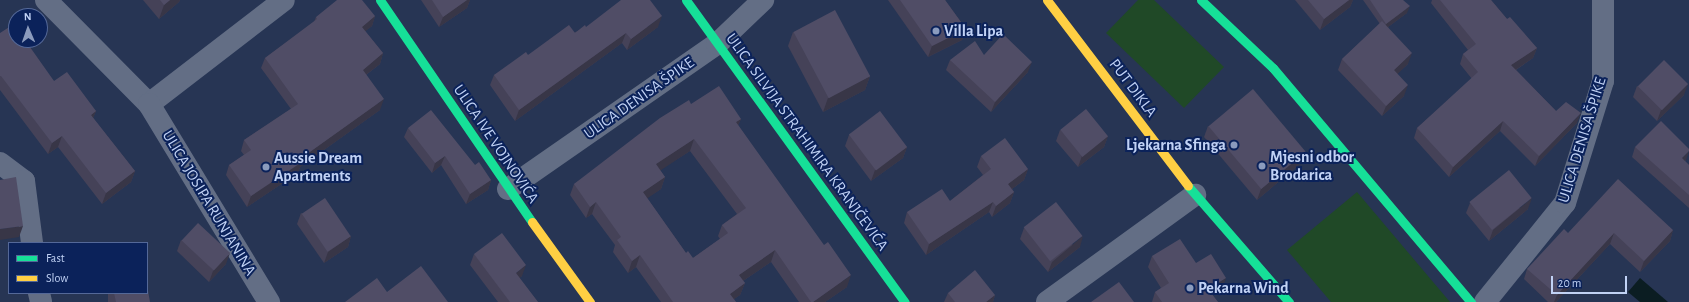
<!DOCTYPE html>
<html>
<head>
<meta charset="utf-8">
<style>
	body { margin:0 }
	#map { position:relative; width:1689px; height:302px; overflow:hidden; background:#273554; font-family:"Alegreya Sans",sans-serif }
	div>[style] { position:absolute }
	.green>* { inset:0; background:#204927 }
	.water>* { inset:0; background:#0b1d22 }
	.street>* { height:22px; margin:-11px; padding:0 11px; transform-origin:11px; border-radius:11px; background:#636e85 }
	.fast>* { height:9px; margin:-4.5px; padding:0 4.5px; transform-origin:4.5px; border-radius:4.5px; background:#16e098 }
	.slow>* { height:9px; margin:-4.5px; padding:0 4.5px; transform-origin:4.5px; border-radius:4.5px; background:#ffcf43 }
	.wall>* { inset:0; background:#454258; transform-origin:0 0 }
	.shaded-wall>* { inset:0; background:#383647 }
	.building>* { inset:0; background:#504d66; transform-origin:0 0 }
	.dots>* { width:11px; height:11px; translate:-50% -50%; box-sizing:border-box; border:2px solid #0b225a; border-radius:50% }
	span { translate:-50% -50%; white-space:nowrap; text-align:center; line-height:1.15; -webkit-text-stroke:4px #0b225a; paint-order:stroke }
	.poi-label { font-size:16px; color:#c1d2f5; font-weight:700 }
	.left { translate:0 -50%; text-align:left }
	.right { translate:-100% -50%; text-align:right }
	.street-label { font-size:16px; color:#c1d2f5 }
	.legend { position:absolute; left:8px; top:242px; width:140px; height:52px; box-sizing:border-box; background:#0b225a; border:1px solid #546898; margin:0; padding:5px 7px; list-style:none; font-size:12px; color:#c1d2f5 }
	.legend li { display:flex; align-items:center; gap:8px; height:20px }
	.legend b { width:20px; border:1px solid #546898 }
	.north { position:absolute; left:8px; top:8px; width:40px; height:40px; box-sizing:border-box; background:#0b225a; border:1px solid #546898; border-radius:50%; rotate:358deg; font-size:11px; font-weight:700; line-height:16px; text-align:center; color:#c1d2f5 }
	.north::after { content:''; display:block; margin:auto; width:14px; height:18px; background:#8b9bbd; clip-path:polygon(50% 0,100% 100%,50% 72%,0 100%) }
	.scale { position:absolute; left:1551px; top:276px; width:76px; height:18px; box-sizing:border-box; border:2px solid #c1d2f5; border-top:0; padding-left:5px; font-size:12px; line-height:14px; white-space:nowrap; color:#c1d2f5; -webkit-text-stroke:3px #0b225a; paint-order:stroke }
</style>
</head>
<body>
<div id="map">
	<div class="green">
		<i style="clip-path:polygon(1138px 0,1154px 0,1224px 67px,1184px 108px,1106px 33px)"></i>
		<i style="clip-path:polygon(1357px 192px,1450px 302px,1331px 302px,1287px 250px)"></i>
	</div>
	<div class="water">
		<i style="clip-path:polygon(1640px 278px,1668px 302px,1640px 302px,1628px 292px)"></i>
	</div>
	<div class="street">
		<i style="left:46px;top:0;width:146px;rotate:45.3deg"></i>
		<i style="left:149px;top:104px;width:170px;rotate:-37.6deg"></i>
		<i style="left:149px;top:104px;width:232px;rotate:58.8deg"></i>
		<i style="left:0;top:163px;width:30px;rotate:37deg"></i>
		<i style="left:24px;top:181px;width:63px;rotate:82.6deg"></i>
		<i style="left:508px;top:189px;width:254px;rotate:-34.8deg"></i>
		<i style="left:717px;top:44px;width:64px;rotate:-43.7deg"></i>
		<i style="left:39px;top:293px;width:9px;rotate:77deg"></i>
		<i style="left:1047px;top:302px;width:183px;rotate:-35.9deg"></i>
		<i style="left:1485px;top:302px;width:127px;rotate:-51.1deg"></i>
		<i style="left:1565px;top:203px;width:128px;rotate:-72.7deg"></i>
		<i style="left:1603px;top:81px;width:81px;rotate:-90deg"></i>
	</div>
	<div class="fast">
		<i style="left:380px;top:0;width:269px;rotate:55.6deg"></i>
		<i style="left:686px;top:0;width:373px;rotate:54.1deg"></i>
		<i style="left:1201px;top:0;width:99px;rotate:43.4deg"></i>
		<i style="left:1273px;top:68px;width:307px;rotate:49.8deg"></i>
		<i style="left:1188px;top:186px;width:154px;rotate:49deg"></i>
	</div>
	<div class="slow">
		<i style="left:1047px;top:0;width:233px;rotate:52.8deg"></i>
		<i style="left:532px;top:222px;width:99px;rotate:54.1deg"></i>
	</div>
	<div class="wall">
		<i style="clip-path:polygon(143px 0,180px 0,179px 2px,159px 19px)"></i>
		<i style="clip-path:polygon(421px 0,470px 0,467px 8px,439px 27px)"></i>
		<i style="clip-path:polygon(888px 0,945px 0,966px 29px,962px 40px,928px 57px)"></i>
		<i style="clip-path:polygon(1295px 0,1353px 0,1350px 7px,1320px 30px)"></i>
		<i style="clip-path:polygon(1363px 0,1403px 0,1407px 13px,1388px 27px,1408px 64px,1397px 74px,1404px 96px,1382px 116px,1338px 70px,1342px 59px,1380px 24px)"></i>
		<i style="clip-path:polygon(1432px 0,1491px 0,1507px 19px,1537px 48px,1533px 58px,1516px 70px,1556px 111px,1577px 123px,1535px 166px,1500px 131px,1449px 177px,1414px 138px,1417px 128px,1472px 79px,1460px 64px,1463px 54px,1468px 50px,1431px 3px)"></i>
		<i style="clip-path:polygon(375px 16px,372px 26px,365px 31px,383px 53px,380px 64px,366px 75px,380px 110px,300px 167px,298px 173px,247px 207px,226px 175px,229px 165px,244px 155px,241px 151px,244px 140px,291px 109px,261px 68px,265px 58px,314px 22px,316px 17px)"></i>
		<i style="clip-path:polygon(586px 27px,658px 27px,627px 50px,622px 43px,515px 121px,490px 85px,494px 75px,528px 55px)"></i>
		<i style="clip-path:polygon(793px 32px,870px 76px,865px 90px,823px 112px,788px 46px)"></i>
		<i style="clip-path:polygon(0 33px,54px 81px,96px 111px,93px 118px,135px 171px,131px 182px,102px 204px,58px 147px,48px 154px,0 90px)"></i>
		<i style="clip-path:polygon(984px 55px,1028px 72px,991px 112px,946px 70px,950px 60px)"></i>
		<i style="clip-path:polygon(1637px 86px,1684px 95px,1657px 121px,1633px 97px)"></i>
		<i style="clip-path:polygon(evenodd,691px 104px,741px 119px,738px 125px,847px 287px,825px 302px,799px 302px,771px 262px,743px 281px,745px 283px,740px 295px,734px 299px,736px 302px,661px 302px,636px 267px,628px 273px,613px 252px,615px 245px,592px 214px,586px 218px,570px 195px,574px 184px,691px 104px,690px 151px,737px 214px,722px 225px,718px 236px,720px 239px,693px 258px,686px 253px,647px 198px,661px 189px,665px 177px,660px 170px,690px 151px)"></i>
		<i style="clip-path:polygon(1208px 126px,1305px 152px,1301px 163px,1257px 200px,1204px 137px)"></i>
		<i style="clip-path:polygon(408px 128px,475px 165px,491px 180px,488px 190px,466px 204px,441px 165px,432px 173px,404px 137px)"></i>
		<i style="clip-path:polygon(1060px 130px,1108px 136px,1104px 147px,1078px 167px,1056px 141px)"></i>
		<i style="clip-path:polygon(849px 135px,907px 147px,903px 158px,871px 181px,845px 146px)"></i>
		<i style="clip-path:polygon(1635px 147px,1686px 160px,1685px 161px,1689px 165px,1689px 208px,1632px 157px)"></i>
		<i style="clip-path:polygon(981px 156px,1028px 169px,1024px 180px,1012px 189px,1014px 192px,1010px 203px,992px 217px,989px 212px,926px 255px,904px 223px,907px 212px,950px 201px,983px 175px,977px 167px)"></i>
		<i style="clip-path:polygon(1470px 203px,1528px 209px,1489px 241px,1466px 213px)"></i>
		<i style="clip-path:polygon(301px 213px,351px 236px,348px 247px,324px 263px,297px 224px)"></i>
		<i style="clip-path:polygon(1024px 228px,1080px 247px,1048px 272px,1020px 239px)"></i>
		<i style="clip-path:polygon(1673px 230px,1670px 241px,1640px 272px,1610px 244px,1556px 302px,1548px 302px,1524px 279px,1527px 269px,1568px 233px)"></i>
		<i style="clip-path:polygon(181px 240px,226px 264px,209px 282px,177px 251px)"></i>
		<i style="clip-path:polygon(474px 254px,522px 276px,519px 278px,538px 302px,498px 302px,470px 265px)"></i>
		<i style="clip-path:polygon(1152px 256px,1196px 263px,1222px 289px,1212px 295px,1218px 302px,1152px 302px,1155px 292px,1161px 288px,1148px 267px)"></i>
		<i style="left:108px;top:293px;width:39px;height:9px"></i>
		<i style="clip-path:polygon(948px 293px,995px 295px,993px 302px,944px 302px)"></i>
	</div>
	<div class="shaded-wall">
		<i style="clip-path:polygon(170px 0,180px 0,179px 2px,159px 19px,164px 5px)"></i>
		<i style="clip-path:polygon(467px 0,470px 0,467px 8px,439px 27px,443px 17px)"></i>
		<i style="clip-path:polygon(1349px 0,1353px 0,1350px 7px,1320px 30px,1324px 19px)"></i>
		<i style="clip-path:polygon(1410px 6px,1407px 13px,1384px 30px,1386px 24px)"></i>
		<i style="clip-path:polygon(375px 16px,372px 26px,358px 37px,362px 27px)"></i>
		<i style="clip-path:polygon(662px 16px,658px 27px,627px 50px,631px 39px)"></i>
		<i style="clip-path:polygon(966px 29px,962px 40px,928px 57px,932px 46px)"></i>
		<i style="clip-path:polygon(626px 33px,622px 43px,515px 121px,519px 110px)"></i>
		<i style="clip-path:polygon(1537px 48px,1533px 58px,1508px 75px,1511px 65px)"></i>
		<i style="clip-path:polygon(383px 53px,380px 64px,359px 80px,363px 70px)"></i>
		<i style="clip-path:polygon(1412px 53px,1408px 64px,1390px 81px,1394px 70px)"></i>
		<i style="clip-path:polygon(1032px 62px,1028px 72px,991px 112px,995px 102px)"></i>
		<i style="clip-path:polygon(870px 76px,865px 90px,823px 112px,828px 98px)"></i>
		<i style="clip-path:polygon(1688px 84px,1684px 95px,1657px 121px,1661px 110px)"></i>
		<i style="clip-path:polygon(1408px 85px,1404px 96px,1382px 116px,1386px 106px)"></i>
		<i style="clip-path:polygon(384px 99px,380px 110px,300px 167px,298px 173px,247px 207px,251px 196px,300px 159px)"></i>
		<i style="clip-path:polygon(96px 111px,92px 121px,91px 115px)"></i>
		<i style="clip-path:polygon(1581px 113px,1577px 123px,1535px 166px,1539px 156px)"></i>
		<i style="clip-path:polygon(741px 119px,736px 130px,736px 122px)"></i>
		<i style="clip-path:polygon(1503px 121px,1500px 131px,1449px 177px,1453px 167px)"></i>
		<i style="clip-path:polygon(62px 136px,58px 147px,48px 154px,52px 143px)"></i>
		<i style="clip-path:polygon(1108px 136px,1104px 147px,1078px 167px,1082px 156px)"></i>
		<i style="clip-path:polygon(694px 139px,690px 151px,652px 176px,656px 164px)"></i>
		<i style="clip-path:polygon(907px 147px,903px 158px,871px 181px,875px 170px)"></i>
		<i style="clip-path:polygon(1689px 151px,1686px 160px,1678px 168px,1682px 158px)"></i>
		<i style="clip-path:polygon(1305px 152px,1301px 163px,1257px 200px,1261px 189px)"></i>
		<i style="clip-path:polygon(445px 156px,441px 165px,432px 173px,435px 163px)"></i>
		<i style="clip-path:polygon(1028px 169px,1024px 180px,1004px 195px,1008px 184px)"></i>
		<i style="clip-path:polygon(135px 171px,131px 182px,102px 204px,106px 193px)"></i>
		<i style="clip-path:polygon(665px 177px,661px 189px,639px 204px,643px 192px)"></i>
		<i style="clip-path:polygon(491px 180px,488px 190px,466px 204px,470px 194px)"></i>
		<i style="clip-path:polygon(1014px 192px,1010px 203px,992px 217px,996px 206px)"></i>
		<i style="clip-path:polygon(1532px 198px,1528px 209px,1489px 241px,1493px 230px)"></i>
		<i style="clip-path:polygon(596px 202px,592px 214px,586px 218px,590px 207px)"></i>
		<i style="clip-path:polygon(993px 202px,989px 212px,926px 255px,929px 244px)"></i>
		<i style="clip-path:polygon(23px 226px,19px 237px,0 240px,0 229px)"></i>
		<i style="clip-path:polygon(1673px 230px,1670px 241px,1640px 272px,1644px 261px)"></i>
		<i style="clip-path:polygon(1614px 233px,1610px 244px,1556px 302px,1554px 302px,1557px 295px)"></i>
		<i style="clip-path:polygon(351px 236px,348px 247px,324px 263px,328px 252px)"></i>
		<i style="clip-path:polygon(1083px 236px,1080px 247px,1048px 272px,1052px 262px)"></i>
		<i style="clip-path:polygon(775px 250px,771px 262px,734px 287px,739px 275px)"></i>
		<i style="clip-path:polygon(230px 253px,226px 264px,209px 282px,213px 271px)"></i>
		<i style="clip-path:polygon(640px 255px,636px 267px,628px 273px,632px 261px)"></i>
		<i style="clip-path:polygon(526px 265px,522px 276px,512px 284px,516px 273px)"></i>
		<i style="clip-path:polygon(851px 275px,847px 287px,825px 302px,813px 302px)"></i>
		<i style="clip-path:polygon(1226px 278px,1222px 289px,1204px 300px,1208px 289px)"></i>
		<i style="clip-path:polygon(745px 283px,740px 295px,730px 302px,730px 294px)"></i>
		<i style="clip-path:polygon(995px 295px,993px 302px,986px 302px)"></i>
	</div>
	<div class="building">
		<i style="clip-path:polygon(160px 0,170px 0,164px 5px)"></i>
		<i style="clip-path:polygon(337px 0,362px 0,375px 16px,362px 27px,383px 53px,363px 70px,384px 99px,300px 159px,302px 162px,251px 196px,229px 165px,251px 150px,244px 140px,298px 104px,265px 58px,317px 19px,316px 17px)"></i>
		<i style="clip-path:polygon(432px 0,467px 0,443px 17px)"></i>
		<i style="clip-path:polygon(621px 0,650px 0,662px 16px,631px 39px,626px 33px,519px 110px,494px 75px,526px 52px,528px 55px,569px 25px,575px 33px,585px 25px,586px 27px)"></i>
		<i style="clip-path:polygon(900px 0,945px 0,966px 29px,932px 46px)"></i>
		<i style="clip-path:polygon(1308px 0,1349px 0,1324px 19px)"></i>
		<i style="clip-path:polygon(1370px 0,1403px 0,1410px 6px,1386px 24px)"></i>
		<i style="clip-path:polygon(1440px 0,1491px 0,1507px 19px,1510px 17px,1537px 48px,1511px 65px,1556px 111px,1566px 102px,1581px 113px,1539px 156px,1503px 121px,1453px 167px,1417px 128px,1478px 72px,1463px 54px,1476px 44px)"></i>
		<i style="left:835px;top:10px;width:75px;height:47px;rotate:62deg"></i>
		<i style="clip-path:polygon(1382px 21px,1412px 53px,1394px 70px,1408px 85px,1386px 106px,1342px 59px)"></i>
		<i style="clip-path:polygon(14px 24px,16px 27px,16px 40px,25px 40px,54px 81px,67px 72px,96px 111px,91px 115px,135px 171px,106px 193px,62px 136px,52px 143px,1px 76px,0 76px,0 33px)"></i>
		<i style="clip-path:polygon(1003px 34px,1032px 62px,995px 102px,950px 60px,975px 41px,984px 55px)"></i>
		<i style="left:1664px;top:60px;width:34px;height:37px;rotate:45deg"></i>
		<i style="clip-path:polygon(evenodd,719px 86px,741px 119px,736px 122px,824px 245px,828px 242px,851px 275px,813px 302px,811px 302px,775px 250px,739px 275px,745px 283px,730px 294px,736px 302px,673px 302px,640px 255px,632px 261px,617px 240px,621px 237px,596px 202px,590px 207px,574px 184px,660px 118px,689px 100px,691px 104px,719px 86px,694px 139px,746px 208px,722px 225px,728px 233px,693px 258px,688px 251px,686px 253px,643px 192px,665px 177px,656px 164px,694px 139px)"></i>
		<i style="left:1253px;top:89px;width:82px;height:58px;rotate:50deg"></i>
		<i style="left:1086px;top:109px;width:35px;height:33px;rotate:51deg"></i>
		<i style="clip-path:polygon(431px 110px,475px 165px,479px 162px,491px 180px,470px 194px,445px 156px,435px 163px,408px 128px)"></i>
		<i style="left:880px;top:111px;width:45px;height:39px;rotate:53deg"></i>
		<i style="clip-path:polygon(1661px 121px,1689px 149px,1689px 151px,1682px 158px,1689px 165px,1689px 195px,1635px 147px)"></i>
		<i style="clip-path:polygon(1005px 138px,1028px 169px,1008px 184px,1014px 192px,996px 206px,993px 202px,929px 244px,907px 212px,942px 189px,950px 201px,991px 169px,981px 156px)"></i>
		<i style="left:1509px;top:170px;width:36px;height:51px;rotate:51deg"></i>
		<i style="clip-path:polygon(16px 177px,23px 226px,0 229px,0 180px)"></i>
		<i style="clip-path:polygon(1618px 179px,1673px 230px,1644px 261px,1614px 233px,1557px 295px,1527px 269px,1564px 229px,1568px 233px)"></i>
		<i style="left:325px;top:198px;width:46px;height:28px;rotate:56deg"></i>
		<i style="left:1056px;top:202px;width:43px;height:41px;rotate:52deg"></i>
		<i style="left:198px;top:223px;width:44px;height:24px;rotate:43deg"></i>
		<i style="clip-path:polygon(502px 233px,526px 265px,516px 273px,538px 302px,510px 302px,474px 254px)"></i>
		<i style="clip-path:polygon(1180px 239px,1196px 263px,1211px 254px,1226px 278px,1208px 289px,1218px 302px,1162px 302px,1155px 292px,1169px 283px,1152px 256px)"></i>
		<i style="clip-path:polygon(421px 266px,448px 302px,345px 302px,377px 278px,387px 292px)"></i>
		<i style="clip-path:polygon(975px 270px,995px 295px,986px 302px,955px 302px,948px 293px)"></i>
		<i style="clip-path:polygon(1119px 282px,1134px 302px,1091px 302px)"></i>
		<i style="clip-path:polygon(147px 285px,150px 302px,116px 302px,114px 293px,147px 293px)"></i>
	</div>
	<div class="dots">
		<i style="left:936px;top:31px;background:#8b9bbd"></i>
		<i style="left:1234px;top:145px;background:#8b9bbd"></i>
		<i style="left:1262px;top:166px;background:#8b9bbd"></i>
		<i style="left:266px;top:167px;background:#8b9bbd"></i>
		<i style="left:1190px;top:288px;background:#8b9bbd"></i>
	</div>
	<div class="poi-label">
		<span class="left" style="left:944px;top:31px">Villa Lipa</span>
		<span class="right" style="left:1226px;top:145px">Ljekarna Sfinga</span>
		<span class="left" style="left:1270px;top:166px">Mjesni odbor<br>Brodarica</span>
		<span class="left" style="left:274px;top:167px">Aussie Dream<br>Apartments</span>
		<span class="left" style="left:1198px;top:288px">Pekarna Wind</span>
	</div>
	<div class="street-label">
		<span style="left:1133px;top:88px;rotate:53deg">PUT DIKLA</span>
		<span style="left:639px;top:98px;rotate:-35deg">ULICA DENISA ŠPIKE</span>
		<span style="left:1582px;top:140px;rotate:-73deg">ULICA DENISA ŠPIKE</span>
		<span style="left:807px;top:142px;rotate:54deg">ULICA SILVIJA STRAHIMIRA KRANJČEVIĆA</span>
		<span style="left:496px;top:144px;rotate:56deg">ULICA IVE VOJNOVIĆA</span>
		<span style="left:209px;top:203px;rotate:59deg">ULICA JOSIPA RUNJANINA</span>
	</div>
	<ul class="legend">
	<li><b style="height:5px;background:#16e098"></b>Fast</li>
	<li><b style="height:5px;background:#ffcf43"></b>Slow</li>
	</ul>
	<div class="north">N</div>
	<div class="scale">20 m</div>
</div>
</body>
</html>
